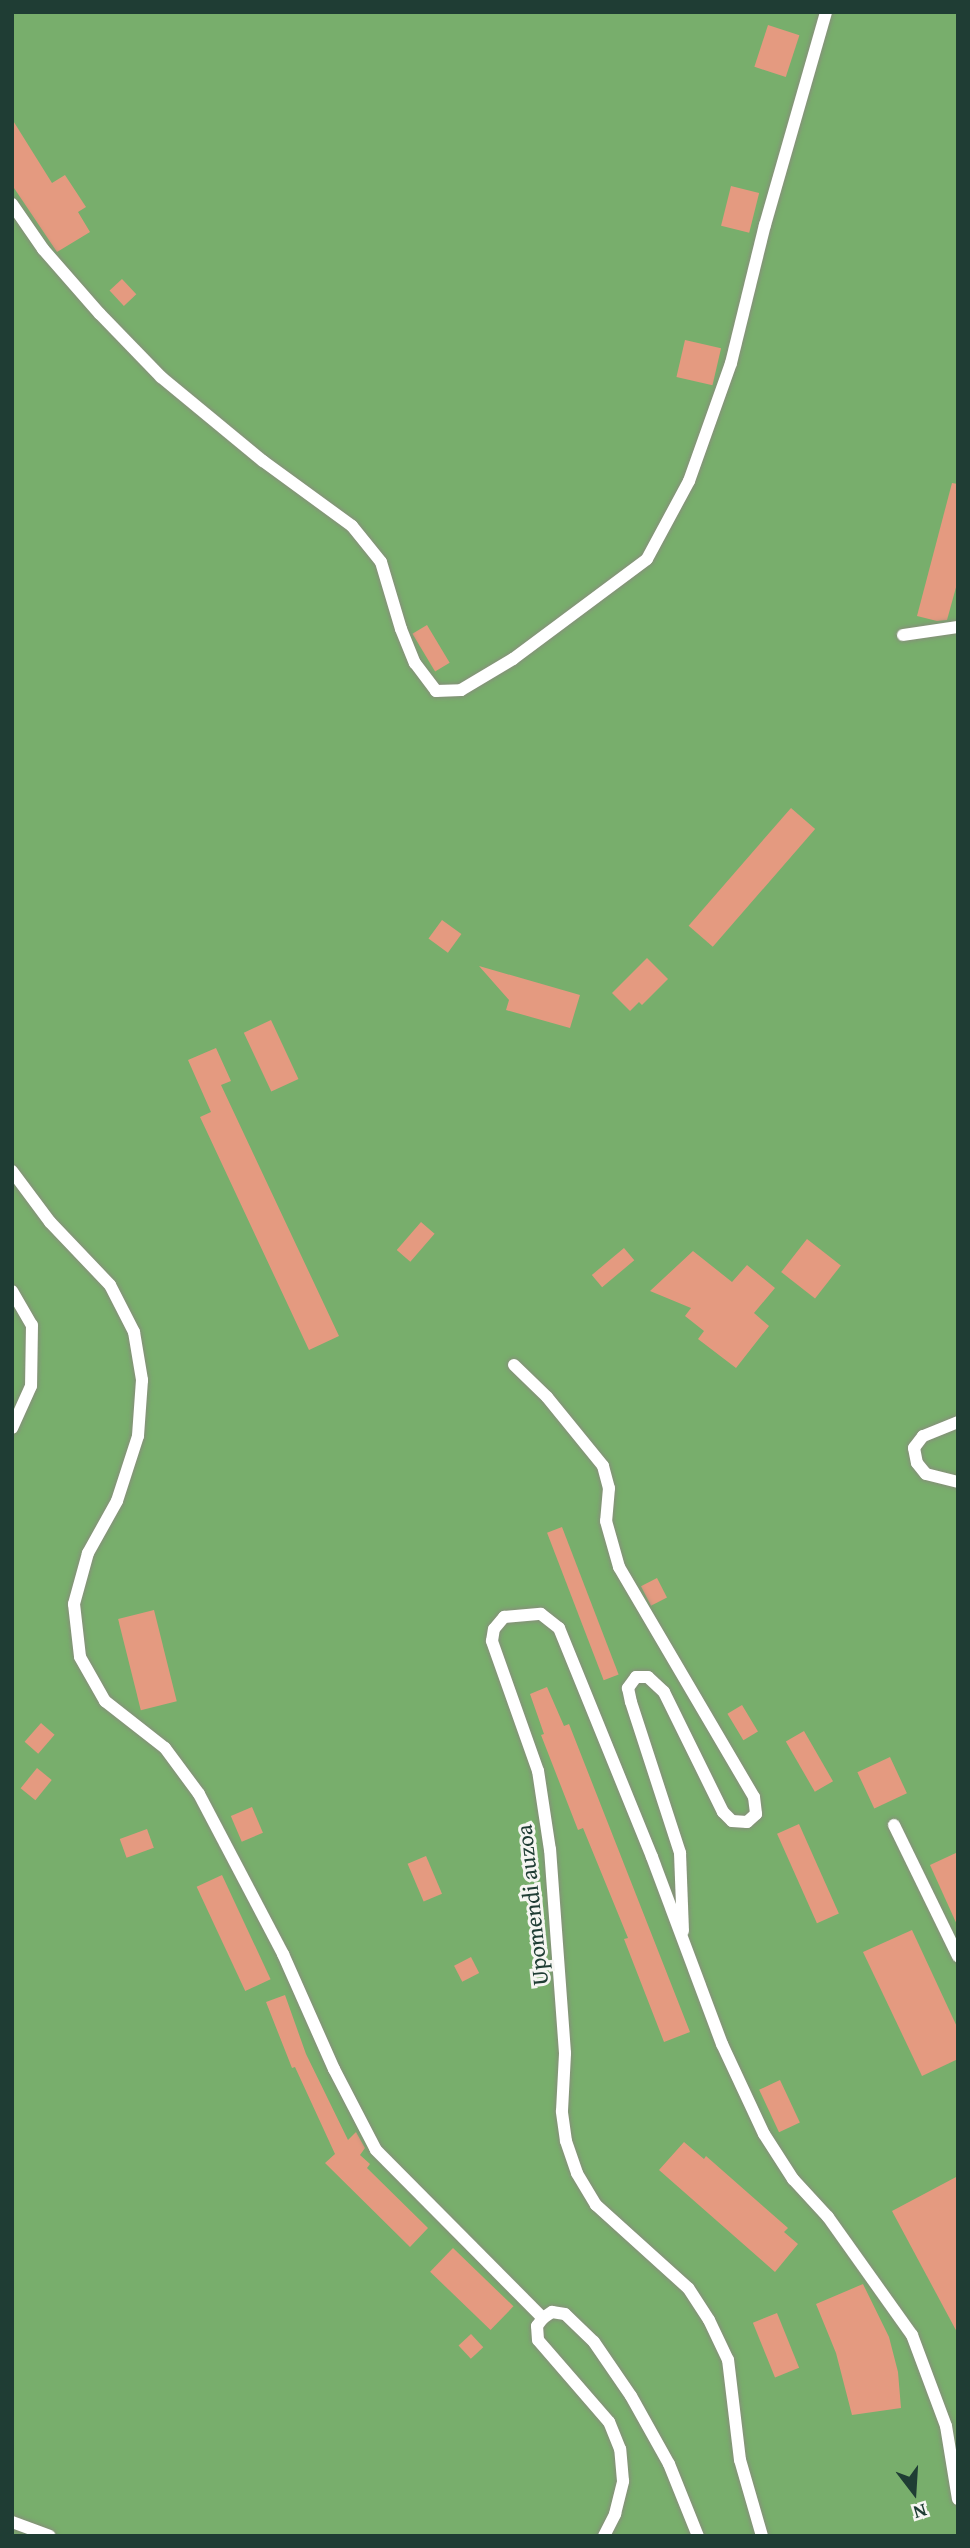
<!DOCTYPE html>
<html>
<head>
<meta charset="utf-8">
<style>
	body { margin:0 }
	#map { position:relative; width:970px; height:2548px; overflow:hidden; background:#eedfc0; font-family:"Gentium Book Plus",serif }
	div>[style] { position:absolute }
	.forest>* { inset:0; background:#78ae6c; transform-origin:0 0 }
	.building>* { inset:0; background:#e49a80; transform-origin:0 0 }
	.roads { filter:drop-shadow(0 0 2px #868e7a) drop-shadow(0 0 2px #868e7a) }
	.lane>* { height:12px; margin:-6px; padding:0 6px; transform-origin:6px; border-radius:6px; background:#fff }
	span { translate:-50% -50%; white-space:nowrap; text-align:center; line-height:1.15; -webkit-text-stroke:6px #f6f6f2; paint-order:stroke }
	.street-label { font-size:23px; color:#1f3d34 }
	.frame { position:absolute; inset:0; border:14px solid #1f3d34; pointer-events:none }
	.north { position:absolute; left:879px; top:2457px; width:70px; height:70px; -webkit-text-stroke:5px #f6f6f2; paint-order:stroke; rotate:163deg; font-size:19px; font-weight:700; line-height:28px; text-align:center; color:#1f3d34 }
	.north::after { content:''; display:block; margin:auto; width:24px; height:32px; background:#1f3d34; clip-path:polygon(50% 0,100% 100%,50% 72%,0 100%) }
</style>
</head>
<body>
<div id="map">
	<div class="forest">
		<i style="left:12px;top:12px;width:946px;height:2524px"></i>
	</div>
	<div class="building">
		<i style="left:768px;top:25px;width:33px;height:44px;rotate:18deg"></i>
		<i style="clip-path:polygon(12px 119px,52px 183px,65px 175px,86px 207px,78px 212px,90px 232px,57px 252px,12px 185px)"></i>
		<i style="left:731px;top:186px;width:29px;height:41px;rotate:14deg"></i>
		<i style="left:122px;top:279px;width:21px;height:17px;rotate:47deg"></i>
		<i style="left:685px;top:340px;width:37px;height:38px;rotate:13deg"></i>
		<i style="clip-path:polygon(952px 483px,958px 484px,958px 580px,947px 620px,937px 621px,917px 616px)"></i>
		<i style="left:427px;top:625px;width:44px;height:17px;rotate:59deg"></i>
		<i style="left:791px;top:808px;width:32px;height:156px;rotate:41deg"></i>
		<i style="left:442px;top:920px;width:24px;height:23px;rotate:36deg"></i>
		<i style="clip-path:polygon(647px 958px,668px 979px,642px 1005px,639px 1002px,630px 1011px,612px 993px)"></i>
		<i style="clip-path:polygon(479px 966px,580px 995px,570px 1028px,506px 1010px,509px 1000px)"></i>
		<i style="left:271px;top:1020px;width:65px;height:30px;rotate:65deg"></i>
		<i style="clip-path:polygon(216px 1048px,231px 1081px,221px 1085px,339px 1336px,309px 1350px,200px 1117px,211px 1112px,188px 1060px)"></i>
		<i style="left:421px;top:1222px;width:18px;height:37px;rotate:41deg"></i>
		<i style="left:807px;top:1239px;width:43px;height:42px;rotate:38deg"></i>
		<i style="left:624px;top:1248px;width:16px;height:42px;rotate:50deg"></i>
		<i style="clip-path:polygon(693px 1251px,732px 1282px,747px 1265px,775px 1288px,754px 1313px,769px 1326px,736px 1368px,698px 1339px,704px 1331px,685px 1316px,691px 1308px,650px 1291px)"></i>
		<i style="left:562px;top:1527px;width:158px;height:16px;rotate:69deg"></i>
		<i style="left:657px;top:1578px;width:22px;height:18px;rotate:63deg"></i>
		<i style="left:154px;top:1610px;width:94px;height:37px;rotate:76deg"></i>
		<i style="clip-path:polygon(547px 1687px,564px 1726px,569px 1724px,690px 2032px,664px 2042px,624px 1939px,628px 1938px,583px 1828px,578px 1830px,541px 1735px,544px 1734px,530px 1694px)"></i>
		<i style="left:742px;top:1705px;width:31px;height:17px;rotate:59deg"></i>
		<i style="left:41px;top:1723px;width:18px;height:25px;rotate:41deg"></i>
		<i style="left:804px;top:1731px;width:58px;height:21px;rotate:60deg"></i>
		<i style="left:890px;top:1757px;width:40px;height:36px;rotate:65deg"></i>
		<i style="left:37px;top:1768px;width:19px;height:26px;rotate:39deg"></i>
		<i style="left:252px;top:1807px;width:28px;height:23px;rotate:67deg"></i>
		<i style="left:799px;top:1824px;width:98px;height:24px;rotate:66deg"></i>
		<i style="left:147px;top:1829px;width:20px;height:29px;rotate:70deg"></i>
		<i style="clip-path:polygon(958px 1852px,958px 1927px,930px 1865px)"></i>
		<i style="left:426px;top:1856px;width:41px;height:20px;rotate:67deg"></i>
		<i style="left:222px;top:1875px;width:115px;height:28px;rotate:65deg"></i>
		<i style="clip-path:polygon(912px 1930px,958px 2029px,958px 2059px,922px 2076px,863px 1952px)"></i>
		<i style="left:471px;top:1957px;width:18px;height:19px;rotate:63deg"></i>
		<i style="clip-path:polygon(285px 1995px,306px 2054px,348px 2140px,356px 2132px,365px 2148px,360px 2155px,370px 2164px,367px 2168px,428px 2228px,410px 2247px,325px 2163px,335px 2154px,295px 2067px,292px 2068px,266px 2002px)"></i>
		<i style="left:780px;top:2080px;width:47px;height:23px;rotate:65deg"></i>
		<i style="clip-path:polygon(684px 2142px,704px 2159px,706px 2156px,788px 2228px,784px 2232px,798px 2244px,775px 2272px,659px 2170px)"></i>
		<i style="clip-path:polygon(958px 2176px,958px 2334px,892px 2211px)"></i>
		<i style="left:453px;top:2248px;width:84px;height:33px;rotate:44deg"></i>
		<i style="clip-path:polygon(863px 2284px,889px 2337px,898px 2372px,901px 2408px,852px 2415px,836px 2353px,816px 2304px)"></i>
		<i style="left:777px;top:2313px;width:59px;height:26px;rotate:68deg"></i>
		<i style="left:471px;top:2334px;width:18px;height:17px;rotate:47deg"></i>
	</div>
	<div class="roads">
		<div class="lane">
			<i style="left:12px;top:204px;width:55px;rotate:55.4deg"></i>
			<i style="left:43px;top:249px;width:86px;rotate:48.8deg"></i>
			<i style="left:100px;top:314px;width:88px;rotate:45.9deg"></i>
			<i style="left:161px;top:377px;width:132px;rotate:39.5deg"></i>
			<i style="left:263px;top:461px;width:110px;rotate:36.1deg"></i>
			<i style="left:352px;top:526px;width:46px;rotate:51.1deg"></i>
			<i style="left:381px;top:562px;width:70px;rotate:73.4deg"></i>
			<i style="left:401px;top:629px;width:37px;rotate:68deg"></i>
			<i style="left:415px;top:663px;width:35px;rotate:53deg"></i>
			<i style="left:436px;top:691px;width:25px;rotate:-2deg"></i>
			<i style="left:461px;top:690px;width:61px;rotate:-30.8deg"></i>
			<i style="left:513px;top:659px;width:167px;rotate:-36.7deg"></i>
			<i style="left:647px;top:559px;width:89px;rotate:-61.7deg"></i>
			<i style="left:689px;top:481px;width:125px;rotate:-70.4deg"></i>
			<i style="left:731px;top:363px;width:142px;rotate:-76.2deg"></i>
			<i style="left:765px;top:225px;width:222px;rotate:-74deg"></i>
			<i style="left:903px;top:635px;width:56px;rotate:-8.3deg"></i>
			<i style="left:12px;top:1171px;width:64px;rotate:53.3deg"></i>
			<i style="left:50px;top:1222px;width:87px;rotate:46.4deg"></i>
			<i style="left:110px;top:1285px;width:53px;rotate:62.9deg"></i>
			<i style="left:134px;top:1332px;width:49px;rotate:80.5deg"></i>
			<i style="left:142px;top:1380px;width:56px;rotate:94.1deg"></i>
			<i style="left:138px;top:1436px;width:68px;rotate:107.9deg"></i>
			<i style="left:117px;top:1501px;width:60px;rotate:119.1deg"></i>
			<i style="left:88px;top:1553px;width:53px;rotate:105.4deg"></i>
			<i style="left:74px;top:1604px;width:53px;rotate:83.5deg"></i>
			<i style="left:80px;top:1657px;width:51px;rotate:60.4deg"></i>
			<i style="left:105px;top:1701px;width:76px;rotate:38.1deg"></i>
			<i style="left:165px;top:1748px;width:57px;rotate:53.5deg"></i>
			<i style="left:199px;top:1794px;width:181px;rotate:62.3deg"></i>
			<i style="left:283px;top:1954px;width:126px;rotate:66.1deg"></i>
			<i style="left:334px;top:2069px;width:91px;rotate:62.6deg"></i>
			<i style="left:376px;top:2150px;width:237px;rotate:45.2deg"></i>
			<i style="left:12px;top:1291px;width:39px;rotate:60deg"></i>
			<i style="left:32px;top:1325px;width:61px;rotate:90.9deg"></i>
			<i style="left:31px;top:1386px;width:46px;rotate:114.3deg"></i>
			<i style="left:514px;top:1365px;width:46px;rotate:44.1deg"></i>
			<i style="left:547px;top:1397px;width:89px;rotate:50.9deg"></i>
			<i style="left:603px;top:1466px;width:23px;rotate:75deg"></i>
			<i style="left:609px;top:1488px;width:33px;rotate:95deg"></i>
			<i style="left:606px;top:1521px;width:48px;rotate:74.2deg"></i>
			<i style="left:619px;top:1567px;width:267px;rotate:59.6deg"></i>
			<i style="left:754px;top:1797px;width:17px;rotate:83deg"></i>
			<i style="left:756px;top:1814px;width:12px;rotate:138deg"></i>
			<i style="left:747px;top:1822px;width:15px;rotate:-176deg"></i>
			<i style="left:732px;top:1821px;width:13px;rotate:-135deg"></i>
			<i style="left:723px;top:1812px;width:134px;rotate:-116.2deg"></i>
			<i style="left:664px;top:1692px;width:22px;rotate:-137deg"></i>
			<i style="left:648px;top:1677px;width:12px;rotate:180deg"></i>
			<i style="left:636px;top:1677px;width:14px;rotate:126deg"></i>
			<i style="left:628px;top:1688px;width:14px;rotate:78deg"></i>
			<i style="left:631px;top:1702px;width:159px;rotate:72deg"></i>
			<i style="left:680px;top:1853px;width:78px;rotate:87.8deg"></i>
			<i style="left:958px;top:1422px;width:38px;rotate:158deg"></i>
			<i style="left:923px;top:1436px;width:15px;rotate:127deg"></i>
			<i style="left:914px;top:1448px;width:15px;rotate:79deg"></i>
			<i style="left:917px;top:1463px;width:14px;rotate:51deg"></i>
			<i style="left:926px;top:1474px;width:33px;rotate:14deg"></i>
			<i style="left:894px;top:1825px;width:146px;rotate:64deg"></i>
			<i style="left:12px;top:2522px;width:40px;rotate:20.2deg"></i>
			<i style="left:604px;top:2536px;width:25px;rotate:-63deg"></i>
			<i style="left:615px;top:2514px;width:34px;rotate:-76deg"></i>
			<i style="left:623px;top:2481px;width:32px;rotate:-95deg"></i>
			<i style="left:620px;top:2449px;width:29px;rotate:-112deg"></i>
			<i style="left:609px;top:2422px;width:108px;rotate:-130.9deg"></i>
			<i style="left:538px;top:2340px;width:14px;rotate:-94deg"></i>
			<i style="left:537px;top:2326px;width:10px;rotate:-53deg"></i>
			<i style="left:543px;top:2318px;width:11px;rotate:-34deg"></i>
			<i style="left:552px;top:2312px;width:13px;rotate:9deg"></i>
			<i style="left:565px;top:2314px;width:40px;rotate:44deg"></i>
			<i style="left:594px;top:2342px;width:65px;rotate:55.6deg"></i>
			<i style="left:631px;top:2396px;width:78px;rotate:60.8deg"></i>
			<i style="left:669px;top:2464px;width:78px;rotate:68.1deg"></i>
			<i style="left:762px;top:2536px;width:79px;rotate:-106.1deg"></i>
			<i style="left:740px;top:2460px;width:101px;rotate:-96.8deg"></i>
			<i style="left:728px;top:2360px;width:44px;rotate:-115.4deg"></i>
			<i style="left:709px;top:2320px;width:38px;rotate:-123deg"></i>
			<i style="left:688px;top:2288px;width:124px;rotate:-137.9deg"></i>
			<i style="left:596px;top:2205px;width:37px;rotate:-121deg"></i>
			<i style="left:577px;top:2173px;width:34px;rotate:-109deg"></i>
			<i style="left:566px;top:2141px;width:30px;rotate:-98deg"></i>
			<i style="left:562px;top:2111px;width:58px;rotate:-87deg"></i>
			<i style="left:565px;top:2053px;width:204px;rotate:-94.2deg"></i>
			<i style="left:550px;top:1850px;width:80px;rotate:-98.6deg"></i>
			<i style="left:538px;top:1771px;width:138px;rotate:-109.5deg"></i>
			<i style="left:492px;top:1641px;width:12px;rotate:-81deg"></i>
			<i style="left:494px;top:1629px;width:16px;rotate:-50deg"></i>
			<i style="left:504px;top:1617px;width:37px;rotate:-5deg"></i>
			<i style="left:541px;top:1614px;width:23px;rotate:38deg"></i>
			<i style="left:559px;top:1628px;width:247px;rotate:67.9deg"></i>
			<i style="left:652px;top:1857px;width:200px;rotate:69.5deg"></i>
			<i style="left:722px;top:2044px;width:99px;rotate:65deg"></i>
			<i style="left:764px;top:2134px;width:54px;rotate:57.2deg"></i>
			<i style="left:793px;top:2179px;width:52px;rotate:47.4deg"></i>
			<i style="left:828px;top:2217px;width:145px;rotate:54.6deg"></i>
			<i style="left:912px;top:2335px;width:97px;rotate:69.5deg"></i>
			<i style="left:946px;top:2426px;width:74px;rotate:80.7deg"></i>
		</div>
	</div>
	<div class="street-label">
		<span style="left:532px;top:1905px;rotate:-96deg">Upomendi auzoa</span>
	</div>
	<div class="frame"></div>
	<div class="north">N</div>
</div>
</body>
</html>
